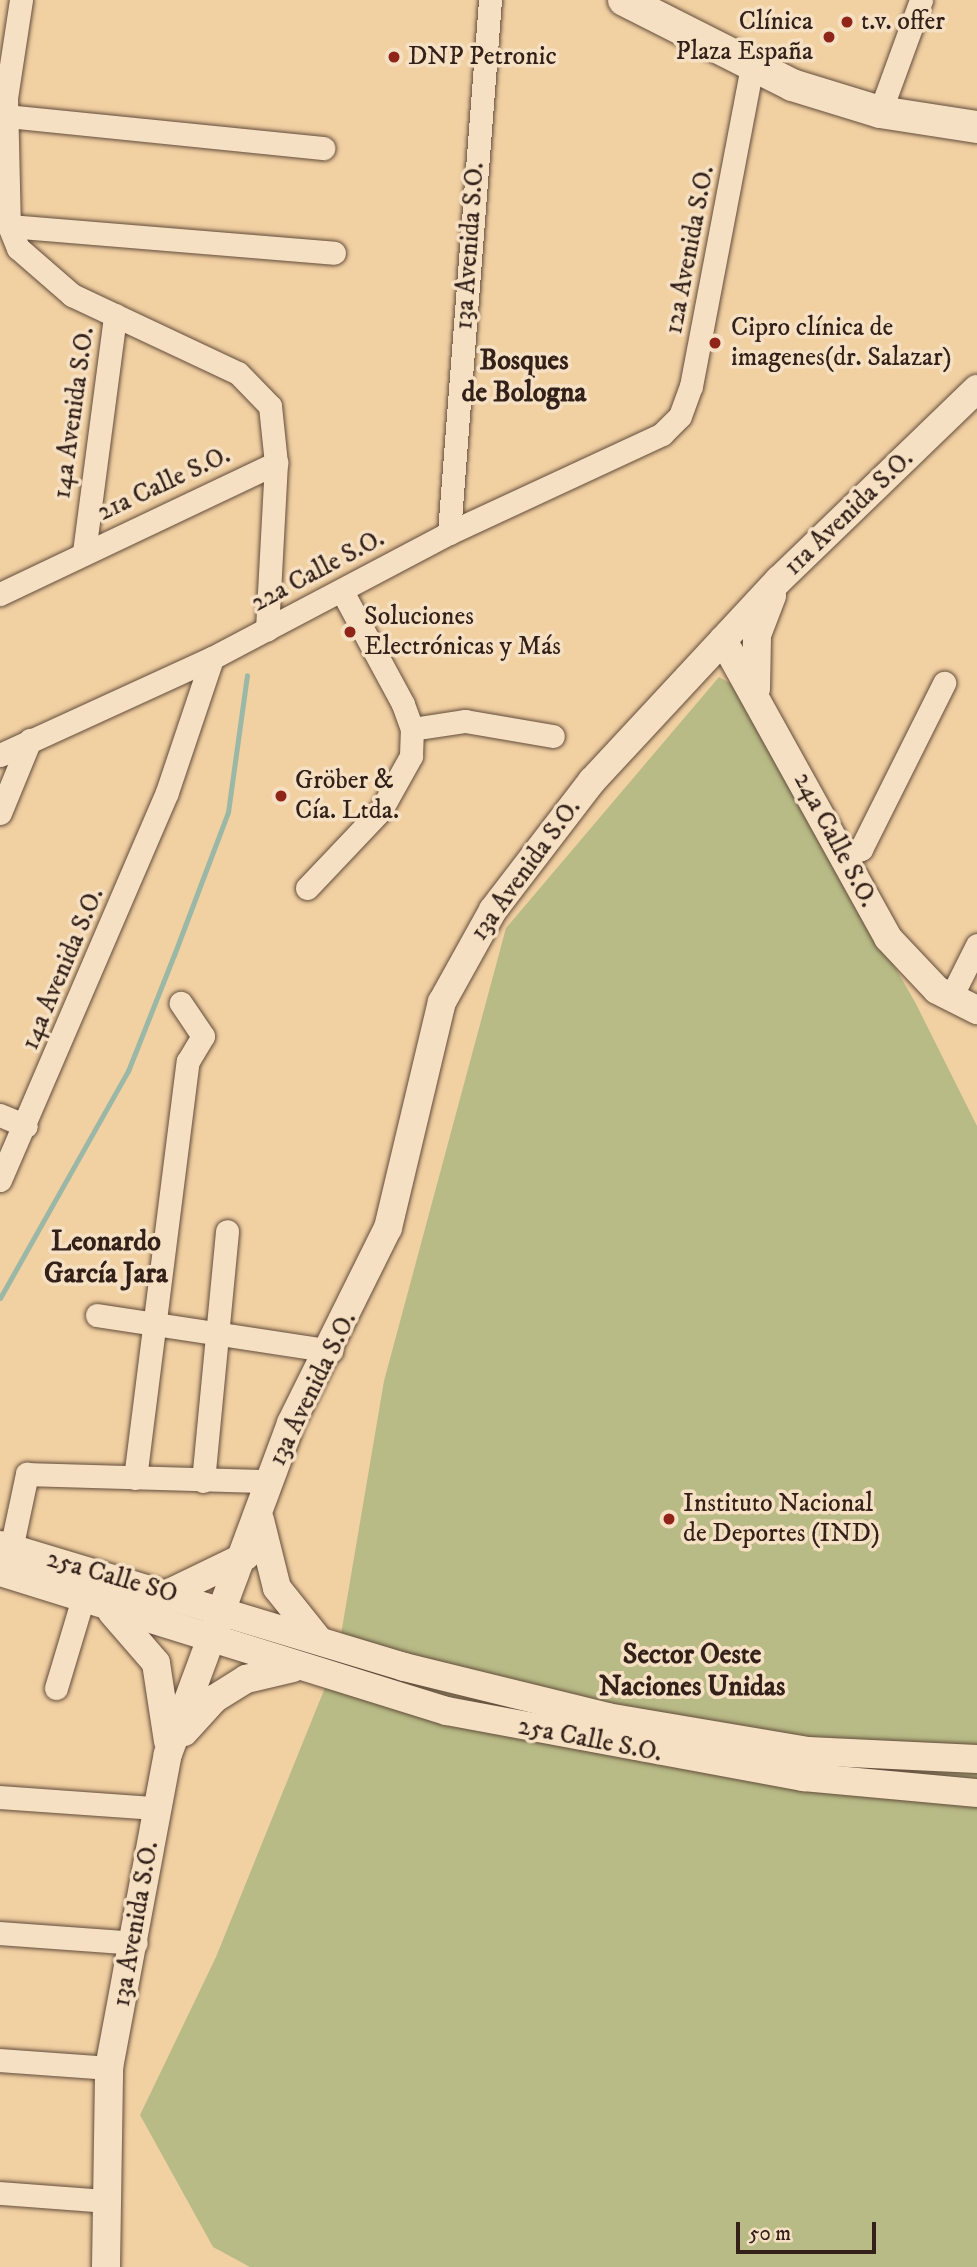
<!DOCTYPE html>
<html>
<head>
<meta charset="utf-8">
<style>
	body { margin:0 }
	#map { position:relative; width:977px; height:2267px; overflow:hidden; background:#f1d0a2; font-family:"IM FELL DW Pica",serif }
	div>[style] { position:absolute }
	.green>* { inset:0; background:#b8bb86 }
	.stream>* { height:5px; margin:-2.5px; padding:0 2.5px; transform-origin:2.5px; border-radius:2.5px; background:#9bb7a6 }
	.roads { filter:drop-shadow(0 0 2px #624c3b) drop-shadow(0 0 2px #624c3b) }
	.minor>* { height:23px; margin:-11.5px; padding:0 11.5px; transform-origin:11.5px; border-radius:11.5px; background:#f6e0c3 }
	.tertiary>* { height:28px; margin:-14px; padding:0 14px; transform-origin:14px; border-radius:14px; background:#f6e0c3 }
	.secondary>* { height:32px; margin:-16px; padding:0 16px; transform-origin:16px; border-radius:16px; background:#f6e0c3 }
	.dots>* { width:19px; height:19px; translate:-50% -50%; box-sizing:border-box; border:4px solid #f6e0c3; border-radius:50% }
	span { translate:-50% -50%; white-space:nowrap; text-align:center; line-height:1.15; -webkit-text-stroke:7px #f6e0c3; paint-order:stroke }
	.poi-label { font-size:26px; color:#322019 }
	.right { translate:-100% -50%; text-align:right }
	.left { translate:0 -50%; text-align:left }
	.street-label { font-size:26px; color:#322019 }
	.neighbourhood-label { font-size:28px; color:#322019; font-weight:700 }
	.scale { position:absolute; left:736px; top:2222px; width:140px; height:32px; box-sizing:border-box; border:4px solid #322019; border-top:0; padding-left:9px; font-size:21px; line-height:24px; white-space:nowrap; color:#322019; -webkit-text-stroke:5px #f6e0c3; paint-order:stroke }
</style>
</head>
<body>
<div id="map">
	<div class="green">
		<i style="clip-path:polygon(719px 677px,733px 685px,915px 1002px,977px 1126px,977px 2267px,250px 2267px,213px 2247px,140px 2115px,216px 1957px,337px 1658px,384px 1381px,506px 928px)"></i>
	</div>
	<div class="stream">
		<i style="left:0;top:1298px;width:261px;rotate:-60.6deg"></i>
		<i style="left:128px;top:1071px;width:125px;rotate:-68.4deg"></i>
		<i style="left:174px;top:955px;width:153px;rotate:-69.3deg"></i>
		<i style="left:228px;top:812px;width:138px;rotate:-82.1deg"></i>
	</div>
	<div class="roads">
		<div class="minor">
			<i style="left:21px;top:0;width:99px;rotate:98.7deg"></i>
			<i style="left:6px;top:98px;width:128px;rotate:88.7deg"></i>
			<i style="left:9px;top:226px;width:24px;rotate:68deg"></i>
			<i style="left:18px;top:248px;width:72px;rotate:41deg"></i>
			<i style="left:72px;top:295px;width:183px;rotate:25.2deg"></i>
			<i style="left:238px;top:373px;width:46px;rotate:45.9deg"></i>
			<i style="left:270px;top:406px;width:57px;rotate:84deg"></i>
			<i style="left:276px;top:463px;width:167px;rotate:93.1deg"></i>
			<i style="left:880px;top:112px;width:119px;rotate:-69.9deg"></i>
			<i style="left:7px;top:116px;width:318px;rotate:5.8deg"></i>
			<i style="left:9px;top:226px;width:326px;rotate:4.7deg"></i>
			<i style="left:449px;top:533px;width:535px;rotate:-85.6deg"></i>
			<i style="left:84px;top:552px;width:239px;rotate:-82.5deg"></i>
			<i style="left:0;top:594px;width:306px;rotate:-25.4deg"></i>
			<i style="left:412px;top:729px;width:54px;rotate:-8.6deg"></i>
			<i style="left:465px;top:721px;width:89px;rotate:9.7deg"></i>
			<i style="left:0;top:755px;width:233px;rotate:-24.6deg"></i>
			<i style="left:212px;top:658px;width:268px;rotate:-27.8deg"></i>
			<i style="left:449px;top:533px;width:235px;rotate:-24.9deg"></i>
			<i style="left:662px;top:434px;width:25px;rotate:-45deg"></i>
			<i style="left:680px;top:416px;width:32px;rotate:-70deg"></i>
			<i style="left:691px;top:386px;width:325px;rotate:-79.2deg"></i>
			<i style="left:0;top:813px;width:79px;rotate:-67.7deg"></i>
			<i style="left:843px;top:857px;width:20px;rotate:-24deg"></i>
			<i style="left:861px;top:849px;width:186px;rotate:-63.4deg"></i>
			<i style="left:307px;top:888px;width:108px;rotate:-46.5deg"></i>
			<i style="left:381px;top:810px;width:62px;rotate:-60.9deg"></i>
			<i style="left:411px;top:756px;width:27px;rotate:-88deg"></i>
			<i style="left:412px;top:729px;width:27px;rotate:-110deg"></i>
			<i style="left:403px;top:704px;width:128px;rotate:-118.4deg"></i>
			<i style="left:951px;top:997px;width:58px;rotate:-63.4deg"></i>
			<i style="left:0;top:1115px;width:28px;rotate:23deg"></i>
			<i style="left:0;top:1180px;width:422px;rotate:-66.7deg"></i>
			<i style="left:167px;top:792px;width:141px;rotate:-71.4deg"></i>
			<i style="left:97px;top:1315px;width:237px;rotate:8.7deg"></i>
			<i style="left:135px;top:1478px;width:420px;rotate:-82.8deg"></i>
			<i style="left:188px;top:1061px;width:29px;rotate:-59deg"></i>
			<i style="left:203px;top:1036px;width:40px;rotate:-124deg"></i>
			<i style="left:203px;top:1481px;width:251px;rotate:-84.5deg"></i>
			<i style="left:11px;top:1549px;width:77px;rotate:-78deg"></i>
			<i style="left:27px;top:1474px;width:240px;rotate:1.7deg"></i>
			<i style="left:56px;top:1688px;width:94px;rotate:-73.3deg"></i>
			<i style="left:0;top:1797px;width:155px;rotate:4.1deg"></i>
			<i style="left:0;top:1933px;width:136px;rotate:4.2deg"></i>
			<i style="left:0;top:2060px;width:109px;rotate:4.2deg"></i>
			<i style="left:0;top:2193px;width:107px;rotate:4.3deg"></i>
		</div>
		<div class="tertiary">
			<i style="left:723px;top:640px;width:341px;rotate:61deg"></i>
			<i style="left:888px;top:938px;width:71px;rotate:46.7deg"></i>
			<i style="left:937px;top:990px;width:45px;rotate:26.6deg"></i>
			<i style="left:756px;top:689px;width:54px;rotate:-88.9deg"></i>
			<i style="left:757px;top:635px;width:42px;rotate:-69deg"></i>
			<i style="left:260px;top:1520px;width:70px;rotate:76deg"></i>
			<i style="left:277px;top:1588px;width:64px;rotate:51.3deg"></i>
			<i style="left:0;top:1545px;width:422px;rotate:16.8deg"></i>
			<i style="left:404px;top:1667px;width:209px;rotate:13.8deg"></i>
			<i style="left:607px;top:1717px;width:204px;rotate:9.6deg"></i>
			<i style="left:808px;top:1751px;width:169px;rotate:2.7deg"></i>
			<i style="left:0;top:1572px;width:468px;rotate:17.3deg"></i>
			<i style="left:447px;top:1711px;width:363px;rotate:10.5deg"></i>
			<i style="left:804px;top:1777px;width:174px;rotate:5.3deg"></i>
			<i style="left:169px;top:1593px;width:85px;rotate:-25.7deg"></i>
			<i style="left:112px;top:1612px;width:67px;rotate:49.2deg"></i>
			<i style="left:156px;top:1663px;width:79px;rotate:81.3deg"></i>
			<i style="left:184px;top:1732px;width:45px;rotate:-47.7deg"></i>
			<i style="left:214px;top:1699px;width:38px;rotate:-32deg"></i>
			<i style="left:246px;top:1679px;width:48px;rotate:-13.2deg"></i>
			<i style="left:106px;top:2267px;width:199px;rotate:-89.1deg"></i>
			<i style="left:109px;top:2068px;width:319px;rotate:-79.4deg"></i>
			<i style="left:168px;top:1754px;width:353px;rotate:-69.6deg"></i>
			<i style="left:291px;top:1423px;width:218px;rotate:-63.6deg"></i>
			<i style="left:388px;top:1228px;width:232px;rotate:-76.6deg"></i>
			<i style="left:442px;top:1002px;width:105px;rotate:-61deg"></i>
			<i style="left:493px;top:910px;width:163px;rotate:-52.5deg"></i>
			<i style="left:592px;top:781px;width:275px;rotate:-47.1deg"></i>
			<i style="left:779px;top:580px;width:275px;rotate:-44deg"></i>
		</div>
		<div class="secondary">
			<i style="left:624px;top:0;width:188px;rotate:26.8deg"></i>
			<i style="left:792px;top:85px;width:92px;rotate:17.1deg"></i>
			<i style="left:880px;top:112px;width:98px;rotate:8.8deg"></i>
		</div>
	</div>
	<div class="dots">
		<i style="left:847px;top:22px;background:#8f2418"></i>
		<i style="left:829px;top:37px;background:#8f2418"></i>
		<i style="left:394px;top:57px;background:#8f2418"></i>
		<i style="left:715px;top:343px;background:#8f2418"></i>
		<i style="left:350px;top:632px;background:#8f2418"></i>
		<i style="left:281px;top:796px;background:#8f2418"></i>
		<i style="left:669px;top:1519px;background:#8f2418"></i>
	</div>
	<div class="poi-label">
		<span class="right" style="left:813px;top:37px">Clínica<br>Plaza España</span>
		<span class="left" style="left:861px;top:22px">t.v. offer</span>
		<span class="left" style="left:408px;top:57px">DNP Petronic</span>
		<span class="left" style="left:731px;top:343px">Cipro clínica de<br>imagenes(dr. Salazar)</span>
		<span class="left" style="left:364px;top:632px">Soluciones<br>Electrónicas y Más</span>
		<span class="left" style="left:295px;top:796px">Gröber &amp;<br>Cía. Ltda.</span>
		<span class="left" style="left:683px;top:1519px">Instituto Nacional<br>de Deportes (IND)</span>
	</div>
	<div class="street-label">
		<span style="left:470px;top:246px;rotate:-86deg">13a Avenida S.O.</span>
		<span style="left:690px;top:250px;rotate:-79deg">12a Avenida S.O.</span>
		<span style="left:74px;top:413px;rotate:-82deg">14a Avenida S.O.</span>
		<span style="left:164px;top:484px;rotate:-25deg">21a Calle S.O.</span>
		<span style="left:849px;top:513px;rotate:-44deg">11a Avenida S.O.</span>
		<span style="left:318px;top:571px;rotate:-28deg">22a Calle S.O.</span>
		<span style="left:835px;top:840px;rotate:62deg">24a Calle S.O.</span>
		<span style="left:526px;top:870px;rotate:-54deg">13a Avenida S.O.</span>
		<span style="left:63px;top:969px;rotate:-67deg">14a Avenida S.O.</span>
		<span style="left:313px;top:1389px;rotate:-64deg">13a Avenida S.O.</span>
		<span style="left:112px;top:1577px;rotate:16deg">25a Calle SO</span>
		<span style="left:590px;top:1740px;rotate:11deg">25a Calle S.O.</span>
		<span style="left:136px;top:1924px;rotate:-80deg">13a Avenida S.O.</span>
	</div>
	<div class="neighbourhood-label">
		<span style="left:524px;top:377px">Bosques<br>de Bologna</span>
		<span style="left:106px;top:1258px">Leonardo<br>García Jara</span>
		<span style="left:692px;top:1671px">Sector Oeste<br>Naciones Unidas</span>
	</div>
	<div class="scale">50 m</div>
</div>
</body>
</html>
